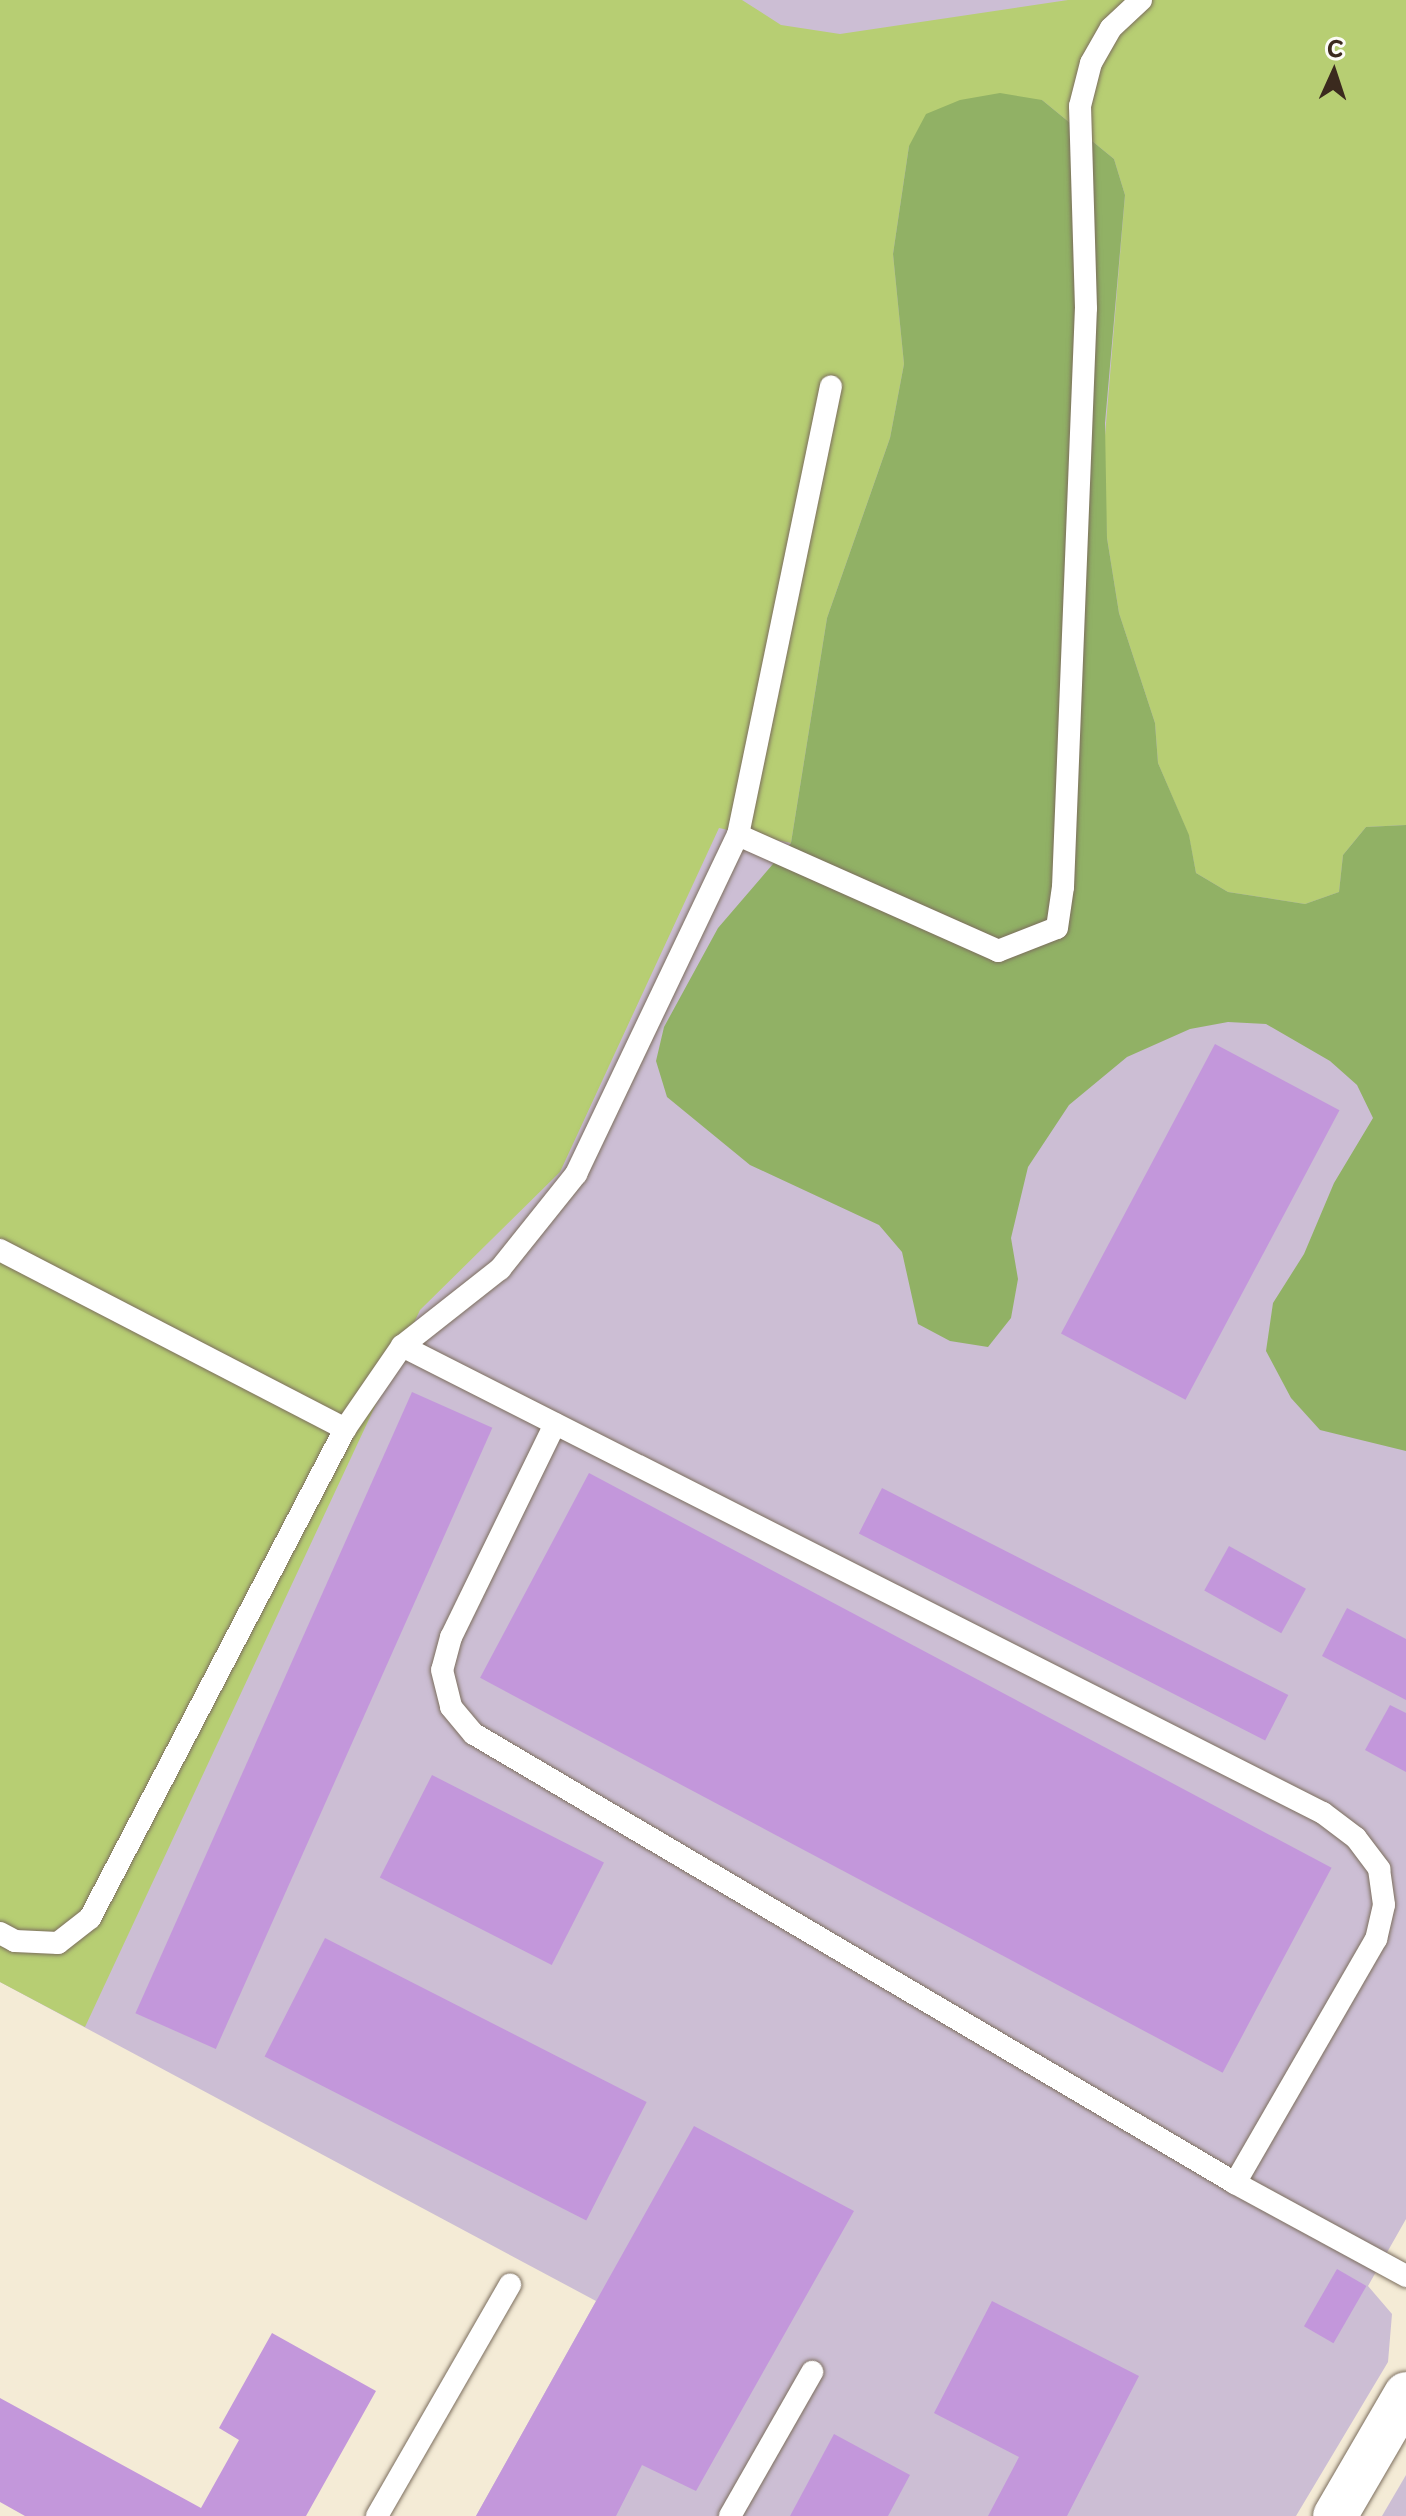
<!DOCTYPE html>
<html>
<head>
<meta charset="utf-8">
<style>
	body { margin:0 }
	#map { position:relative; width:1406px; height:2516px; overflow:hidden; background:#f4ebd6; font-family:"Playpen Sans",sans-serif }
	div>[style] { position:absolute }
	.industrial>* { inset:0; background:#ccbed4 }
	.green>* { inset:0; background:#b7ce73 }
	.forest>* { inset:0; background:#91b165 }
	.building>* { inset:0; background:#c397db; transform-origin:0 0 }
	.roads { filter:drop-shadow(0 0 2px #7c6e5e) drop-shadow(0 0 2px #7c6e5e) }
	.lane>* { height:22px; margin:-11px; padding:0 11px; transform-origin:11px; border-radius:11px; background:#fff }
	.secondary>* { height:44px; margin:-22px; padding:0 22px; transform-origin:22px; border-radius:22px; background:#fff }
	span { translate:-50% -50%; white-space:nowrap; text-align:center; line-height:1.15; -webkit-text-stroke:7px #fdfcf7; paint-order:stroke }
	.north { position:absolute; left:1294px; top:32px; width:80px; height:80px; -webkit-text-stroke:6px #fdfcf7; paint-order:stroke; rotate:3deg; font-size:22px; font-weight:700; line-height:32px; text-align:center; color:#3b2a1e }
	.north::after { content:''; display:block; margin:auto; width:28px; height:36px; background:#3b2a1e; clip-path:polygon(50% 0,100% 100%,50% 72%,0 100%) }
</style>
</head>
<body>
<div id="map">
	<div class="industrial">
		<i style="clip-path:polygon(0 0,1406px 0,1406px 2219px,1368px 2286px,1392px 2314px,1388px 2362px,1296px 2516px,476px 2516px,596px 2301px,0 1982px)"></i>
		<i style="clip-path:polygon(1406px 2475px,1406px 2516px,1382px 2516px)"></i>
	</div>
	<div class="green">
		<i style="clip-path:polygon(0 0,742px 0,781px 25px,840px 34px,1068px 0,1406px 0,1406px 825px,1366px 827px,1343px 855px,1339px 892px,1305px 904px,1228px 892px,1196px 873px,1189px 836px,1158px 763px,1155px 723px,1119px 613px,1107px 538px,1103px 460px,1125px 195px,1114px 159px,1042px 100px,909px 146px,893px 254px,904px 364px,890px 438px,827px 618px,791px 843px,719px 828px,560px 1172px,420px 1310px,85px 2027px,0 1982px)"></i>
	</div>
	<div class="forest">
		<i style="clip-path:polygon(1000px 93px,1042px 100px,1114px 159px,1125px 195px,1105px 423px,1107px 538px,1119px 613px,1155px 723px,1158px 763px,1189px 835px,1196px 873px,1228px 892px,1305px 904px,1339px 892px,1343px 855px,1366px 827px,1406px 825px,1406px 1451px,1320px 1430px,1291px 1398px,1266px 1351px,1273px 1303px,1304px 1254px,1334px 1183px,1373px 1118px,1357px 1085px,1330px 1061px,1266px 1024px,1228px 1022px,1190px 1029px,1127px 1057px,1069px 1105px,1028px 1167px,1011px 1238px,1018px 1279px,1011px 1318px,988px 1347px,950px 1341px,918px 1324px,902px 1252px,879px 1225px,750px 1165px,667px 1097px,656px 1061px,664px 1027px,718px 928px,791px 843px,827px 618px,890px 438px,904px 364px,893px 254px,909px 146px,926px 114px,960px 100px)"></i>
	</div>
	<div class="building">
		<i style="left:1215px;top:1044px;width:141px;height:328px;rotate:28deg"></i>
		<i style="left:412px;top:1392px;width:88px;height:680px;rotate:24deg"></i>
		<i style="left:589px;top:1473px;width:841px;height:232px;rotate:28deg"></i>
		<i style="left:882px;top:1488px;width:456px;height:51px;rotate:27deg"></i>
		<i style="left:1229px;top:1546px;width:88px;height:51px;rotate:29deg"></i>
		<i style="clip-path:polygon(1347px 1608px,1406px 1639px,1406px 1700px,1322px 1656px)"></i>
		<i style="clip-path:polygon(1390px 1705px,1406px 1713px,1406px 1772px,1365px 1750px)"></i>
		<i style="left:432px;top:1775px;width:193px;height:115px;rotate:27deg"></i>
		<i style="left:325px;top:1938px;width:361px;height:133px;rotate:27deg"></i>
		<i style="clip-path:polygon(694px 2126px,854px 2211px,696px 2491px,642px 2465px,616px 2516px,476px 2516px)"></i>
		<i style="left:1337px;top:2269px;width:34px;height:66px;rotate:30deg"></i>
		<i style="clip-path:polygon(992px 2301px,1139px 2376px,1067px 2516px,988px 2516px,1019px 2457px,934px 2413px)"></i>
		<i style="clip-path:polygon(272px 2333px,376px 2391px,306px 2516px,25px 2516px,0 2502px,0 2398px,201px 2508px,239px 2440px,219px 2428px)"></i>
		<i style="clip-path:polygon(834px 2434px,910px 2475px,888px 2516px,790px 2516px)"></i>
	</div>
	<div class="roads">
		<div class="lane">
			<i style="left:738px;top:835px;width:285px;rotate:24deg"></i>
			<i style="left:998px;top:951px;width:63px;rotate:-21.3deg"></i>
			<i style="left:1057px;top:928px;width:41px;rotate:-81.7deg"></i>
			<i style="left:1063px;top:887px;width:579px;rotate:-87.73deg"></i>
			<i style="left:1086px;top:308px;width:202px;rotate:-91.7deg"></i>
			<i style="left:1080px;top:106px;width:44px;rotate:-75.7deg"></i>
			<i style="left:1091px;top:63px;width:40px;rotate:-60.3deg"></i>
			<i style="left:1111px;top:28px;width:41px;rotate:-43deg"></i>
			<i style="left:0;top:1250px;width:389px;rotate:27.4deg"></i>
			<i style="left:402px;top:1346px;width:1033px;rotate:26.89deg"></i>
			<i style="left:1323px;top:1813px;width:41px;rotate:37.1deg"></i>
			<i style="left:1356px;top:1838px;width:39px;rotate:53deg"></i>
			<i style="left:1379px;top:1869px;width:36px;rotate:82deg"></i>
			<i style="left:1384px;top:1905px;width:35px;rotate:103deg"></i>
			<i style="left:1376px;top:1939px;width:282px;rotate:120deg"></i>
			<i style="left:555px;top:1424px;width:237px;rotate:116deg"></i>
			<i style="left:451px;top:1637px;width:34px;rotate:105deg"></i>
			<i style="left:442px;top:1670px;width:38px;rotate:76deg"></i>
			<i style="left:451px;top:1707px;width:35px;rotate:50deg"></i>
			<i style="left:474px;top:1734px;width:884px;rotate:30.54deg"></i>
			<i style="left:1235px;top:2183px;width:195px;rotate:28.5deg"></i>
			<i style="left:0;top:1933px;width:17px;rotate:28deg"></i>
			<i style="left:15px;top:1941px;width:43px;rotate:2.7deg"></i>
			<i style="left:58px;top:1943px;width:41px;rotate:-38deg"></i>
			<i style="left:90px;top:1918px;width:551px;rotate:-62.46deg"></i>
			<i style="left:345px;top:1429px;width:101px;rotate:-55.5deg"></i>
			<i style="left:402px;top:1346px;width:125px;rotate:-38.2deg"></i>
			<i style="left:500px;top:1269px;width:122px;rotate:-51.3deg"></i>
			<i style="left:576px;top:1174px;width:376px;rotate:-64.5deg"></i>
			<i style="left:738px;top:835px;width:458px;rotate:-78.3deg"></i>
			<i style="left:377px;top:2516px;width:267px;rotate:-60.1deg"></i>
			<i style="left:730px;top:2516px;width:166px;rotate:-60.3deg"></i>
		</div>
		<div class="secondary">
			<i style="left:1335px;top:2516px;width:141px;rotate:-59.8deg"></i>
		</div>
	</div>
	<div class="north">С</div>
</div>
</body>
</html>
